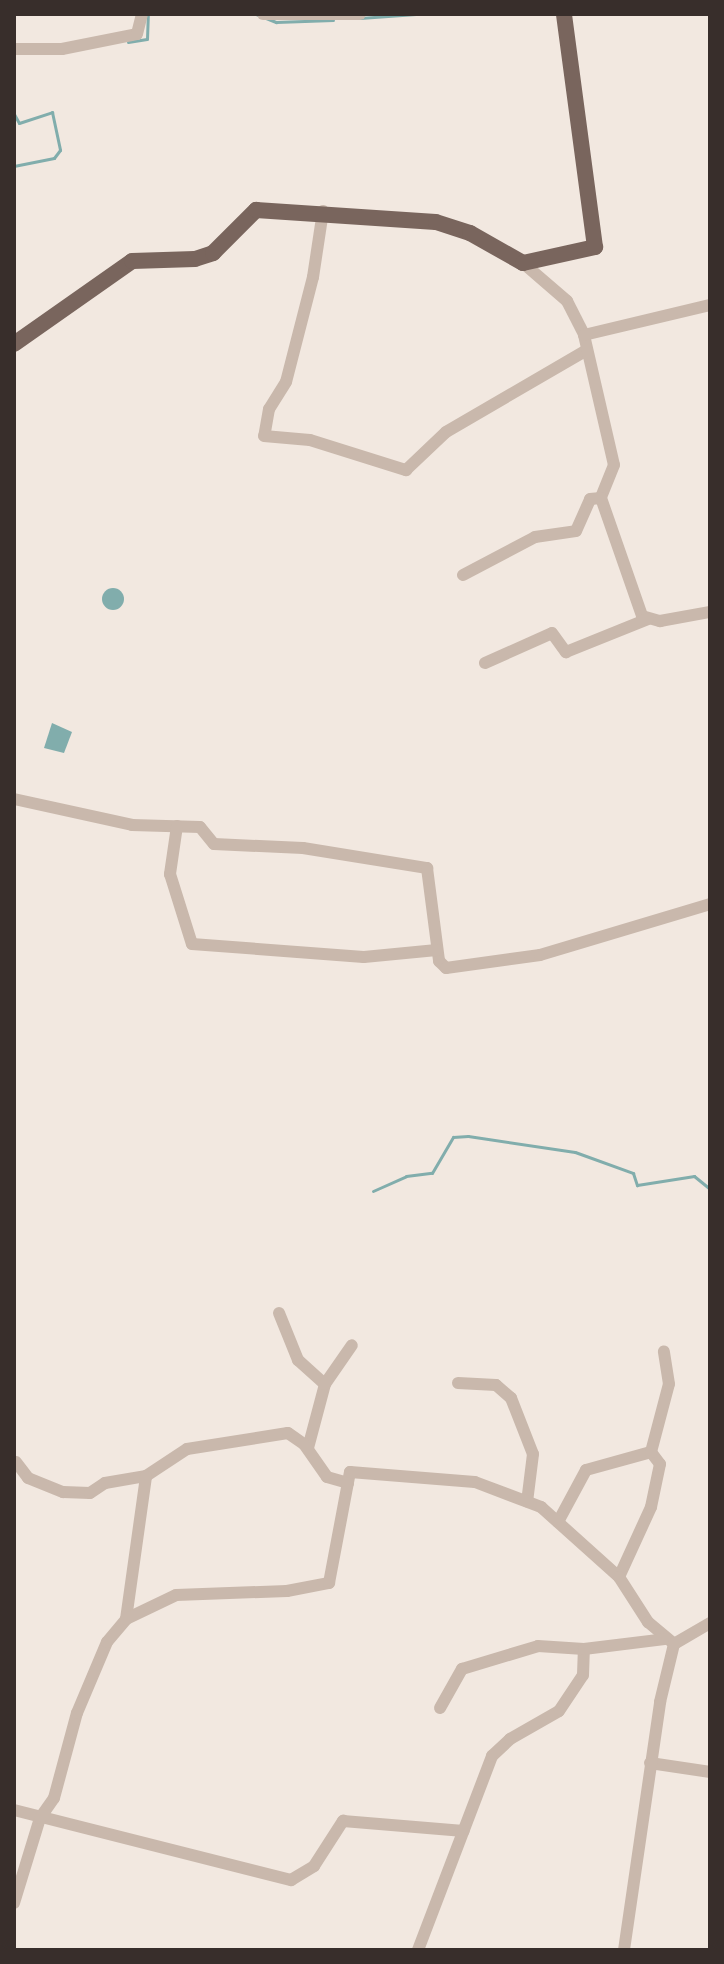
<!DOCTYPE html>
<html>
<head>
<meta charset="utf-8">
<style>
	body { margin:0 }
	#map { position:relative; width:724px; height:1964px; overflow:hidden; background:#f2e8e0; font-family:"Varela Round",sans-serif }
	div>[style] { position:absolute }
	.water>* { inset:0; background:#81adac }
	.round { border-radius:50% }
	.stream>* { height:3px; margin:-1.5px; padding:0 1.5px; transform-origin:1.5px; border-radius:1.5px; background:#81adac }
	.minor>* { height:12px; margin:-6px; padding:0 6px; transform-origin:6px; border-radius:6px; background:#c9b8ac }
	.major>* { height:16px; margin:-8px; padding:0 8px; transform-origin:8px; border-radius:8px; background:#79655d }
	span { translate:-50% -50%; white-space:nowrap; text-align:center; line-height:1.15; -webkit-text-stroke:7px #f9f3ec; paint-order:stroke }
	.frame { position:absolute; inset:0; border:16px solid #382e2b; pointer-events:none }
</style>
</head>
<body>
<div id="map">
	<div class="water">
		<i class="round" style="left:102px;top:588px;width:22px;height:22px"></i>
		<i style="clip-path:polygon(52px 723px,72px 732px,64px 753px,44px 748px)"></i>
	</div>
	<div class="stream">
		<i style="left:256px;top:14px;width:22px;rotate:22deg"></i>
		<i style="left:276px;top:22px;width:57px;rotate:-2deg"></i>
		<i style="left:360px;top:18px;width:56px;rotate:-4.1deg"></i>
		<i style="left:128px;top:42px;width:19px;rotate:-9deg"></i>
		<i style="left:147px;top:39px;width:25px;rotate:-88deg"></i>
		<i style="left:14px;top:114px;width:10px;rotate:61deg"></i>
		<i style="left:19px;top:123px;width:35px;rotate:-18deg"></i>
		<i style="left:52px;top:112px;width:39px;rotate:78deg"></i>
		<i style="left:60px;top:150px;width:10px;rotate:127deg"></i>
		<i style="left:54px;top:158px;width:41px;rotate:168.7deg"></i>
		<i style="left:373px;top:1191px;width:36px;rotate:-24deg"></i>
		<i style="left:406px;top:1176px;width:26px;rotate:-7deg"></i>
		<i style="left:432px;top:1173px;width:42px;rotate:-59.7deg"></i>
		<i style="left:453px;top:1137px;width:15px;rotate:-4deg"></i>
		<i style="left:468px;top:1136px;width:108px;rotate:8.5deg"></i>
		<i style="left:575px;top:1152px;width:62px;rotate:19.9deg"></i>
		<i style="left:633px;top:1173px;width:13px;rotate:72deg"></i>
		<i style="left:637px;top:1185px;width:58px;rotate:-9deg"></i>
		<i style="left:694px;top:1176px;width:21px;rotate:39deg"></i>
	</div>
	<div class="minor">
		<i style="left:263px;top:14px;width:97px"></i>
		<i style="left:14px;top:49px;width:48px"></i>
		<i style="left:62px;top:49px;width:76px;rotate:-11.3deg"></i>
		<i style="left:137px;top:34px;width:21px;rotate:-76deg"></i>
		<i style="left:323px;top:211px;width:67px;rotate:98.6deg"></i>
		<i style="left:313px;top:277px;width:108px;rotate:104.4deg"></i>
		<i style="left:286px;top:382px;width:32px;rotate:122deg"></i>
		<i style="left:269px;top:409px;width:27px;rotate:100deg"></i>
		<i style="left:264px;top:436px;width:46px;rotate:5deg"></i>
		<i style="left:310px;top:440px;width:101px;rotate:17.4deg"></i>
		<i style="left:406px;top:470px;width:55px;rotate:-43.5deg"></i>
		<i style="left:446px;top:432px;width:161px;rotate:-30.2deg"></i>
		<i style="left:523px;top:263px;width:58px;rotate:40.8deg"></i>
		<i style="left:567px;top:301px;width:38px;rotate:63deg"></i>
		<i style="left:584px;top:335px;width:133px;rotate:77deg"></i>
		<i style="left:614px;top:465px;width:35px;rotate:112deg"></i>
		<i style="left:601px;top:498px;width:125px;rotate:70.8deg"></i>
		<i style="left:642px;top:616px;width:19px;rotate:16deg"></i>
		<i style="left:660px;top:621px;width:51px;rotate:-10.2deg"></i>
		<i style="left:584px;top:335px;width:130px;rotate:-13.4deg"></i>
		<i style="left:463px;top:575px;width:81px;rotate:-27.8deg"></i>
		<i style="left:535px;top:537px;width:41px;rotate:-8.3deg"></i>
		<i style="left:576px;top:531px;width:35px;rotate:-66deg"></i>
		<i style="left:590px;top:499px;width:11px;rotate:-5deg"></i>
		<i style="left:485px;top:663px;width:73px;rotate:-24.1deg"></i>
		<i style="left:552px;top:633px;width:24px;rotate:54deg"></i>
		<i style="left:566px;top:652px;width:88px;rotate:-21.9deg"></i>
		<i style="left:14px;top:799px;width:121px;rotate:12.4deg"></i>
		<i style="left:132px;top:825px;width:68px;rotate:1.7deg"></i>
		<i style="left:200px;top:827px;width:22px;rotate:51deg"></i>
		<i style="left:214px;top:844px;width:89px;rotate:2.6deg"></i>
		<i style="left:303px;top:848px;width:126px;rotate:9.2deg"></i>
		<i style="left:427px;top:868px;width:94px;rotate:82.6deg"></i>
		<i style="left:439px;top:961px;width:10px;rotate:45deg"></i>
		<i style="left:446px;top:968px;width:95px;rotate:-7.9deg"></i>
		<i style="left:540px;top:955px;width:177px;rotate:-16.7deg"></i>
		<i style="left:177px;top:826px;width:49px;rotate:98.3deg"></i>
		<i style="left:170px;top:874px;width:73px;rotate:72.6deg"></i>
		<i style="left:192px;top:944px;width:172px;rotate:4.3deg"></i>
		<i style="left:364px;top:957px;width:73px;rotate:-5.5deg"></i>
		<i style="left:279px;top:1313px;width:51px;rotate:68deg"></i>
		<i style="left:298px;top:1360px;width:36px;rotate:42deg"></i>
		<i style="left:458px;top:1383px;width:38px;rotate:3deg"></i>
		<i style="left:496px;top:1385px;width:20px;rotate:41deg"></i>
		<i style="left:511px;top:1398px;width:60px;rotate:68.6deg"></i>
		<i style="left:533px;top:1454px;width:48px;rotate:97.1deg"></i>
		<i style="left:308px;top:1448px;width:66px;rotate:-75.1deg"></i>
		<i style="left:325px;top:1384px;width:47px;rotate:-55.3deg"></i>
		<i style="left:16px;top:1462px;width:20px;rotate:53deg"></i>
		<i style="left:28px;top:1478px;width:38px;rotate:22deg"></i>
		<i style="left:63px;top:1492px;width:27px;rotate:2deg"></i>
		<i style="left:90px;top:1493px;width:18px;rotate:-34deg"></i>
		<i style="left:105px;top:1483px;width:42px;rotate:-9.7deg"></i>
		<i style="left:146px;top:1476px;width:49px;rotate:-33.4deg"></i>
		<i style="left:187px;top:1449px;width:102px;rotate:-9deg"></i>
		<i style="left:288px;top:1433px;width:19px;rotate:35deg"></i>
		<i style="left:304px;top:1444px;width:40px;rotate:55.1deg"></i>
		<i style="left:327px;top:1477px;width:22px;rotate:16deg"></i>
		<i style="left:558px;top:1522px;width:59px;rotate:-61.7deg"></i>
		<i style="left:586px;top:1470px;width:67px;rotate:-15.5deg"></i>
		<i style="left:619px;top:1577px;width:77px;rotate:-65.4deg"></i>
		<i style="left:651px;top:1507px;width:44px;rotate:-78.2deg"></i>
		<i style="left:660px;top:1464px;width:15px;rotate:-127deg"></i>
		<i style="left:651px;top:1452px;width:70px;rotate:-75.2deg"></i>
		<i style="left:669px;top:1384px;width:33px;rotate:-99deg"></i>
		<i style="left:126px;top:1619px;width:144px;rotate:-82deg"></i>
		<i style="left:440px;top:1708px;width:45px;rotate:-60.6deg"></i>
		<i style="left:462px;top:1669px;width:79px;rotate:-16.8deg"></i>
		<i style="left:538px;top:1646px;width:46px;rotate:3.7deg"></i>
		<i style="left:650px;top:1763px;width:61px;rotate:8.5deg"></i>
		<i style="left:14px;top:1810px;width:286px;rotate:14.2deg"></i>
		<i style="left:291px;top:1880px;width:27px;rotate:-31deg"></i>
		<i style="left:314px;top:1866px;width:54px;rotate:-57.2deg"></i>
		<i style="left:343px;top:1821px;width:121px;rotate:4.7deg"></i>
		<i style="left:14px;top:1903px;width:89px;rotate:-73deg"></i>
		<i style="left:40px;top:1818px;width:24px;rotate:-55deg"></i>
		<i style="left:54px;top:1798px;width:88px;rotate:-74.9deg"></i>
		<i style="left:77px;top:1713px;width:77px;rotate:-67.1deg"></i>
		<i style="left:107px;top:1642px;width:30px;rotate:-50deg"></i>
		<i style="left:126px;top:1619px;width:55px;rotate:-25.6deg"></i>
		<i style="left:176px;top:1595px;width:111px;rotate:-2.1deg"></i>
		<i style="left:287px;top:1591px;width:43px;rotate:-10.8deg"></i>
		<i style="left:329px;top:1583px;width:113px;rotate:-79.3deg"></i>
		<i style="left:350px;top:1472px;width:125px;rotate:4.6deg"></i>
		<i style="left:475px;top:1482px;width:71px;rotate:20.7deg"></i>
		<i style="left:541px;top:1507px;width:105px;rotate:41.9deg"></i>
		<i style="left:619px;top:1577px;width:54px;rotate:57.2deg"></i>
		<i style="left:648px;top:1622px;width:34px;rotate:40deg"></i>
		<i style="left:418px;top:1950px;width:208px;rotate:-69.1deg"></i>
		<i style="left:492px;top:1756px;width:25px;rotate:-43deg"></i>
		<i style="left:510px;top:1739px;width:56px;rotate:-29.7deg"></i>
		<i style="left:559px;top:1711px;width:43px;rotate:-56.3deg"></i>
		<i style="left:583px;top:1675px;width:26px;rotate:-88deg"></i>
		<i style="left:584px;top:1649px;width:83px;rotate:-7deg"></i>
		<i style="left:624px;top:1950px;width:251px;rotate:-81.7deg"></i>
		<i style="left:660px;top:1702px;width:60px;rotate:-76.4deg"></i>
		<i style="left:674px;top:1644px;width:42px;rotate:-30.3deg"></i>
	</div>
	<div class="major">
		<i style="left:14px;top:344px;width:144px;rotate:-35.1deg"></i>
		<i style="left:132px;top:261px;width:63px;rotate:-1.8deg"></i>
		<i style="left:195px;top:259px;width:19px;rotate:-18deg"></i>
		<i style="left:213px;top:253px;width:61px;rotate:-45deg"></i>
		<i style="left:256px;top:210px;width:180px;rotate:3.8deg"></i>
		<i style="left:436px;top:222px;width:36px;rotate:18deg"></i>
		<i style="left:470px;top:233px;width:61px;rotate:29.5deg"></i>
		<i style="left:523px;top:263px;width:74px;rotate:-12.5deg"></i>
		<i style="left:595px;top:247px;width:235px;rotate:-97.6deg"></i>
	</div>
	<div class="frame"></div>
</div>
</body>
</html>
